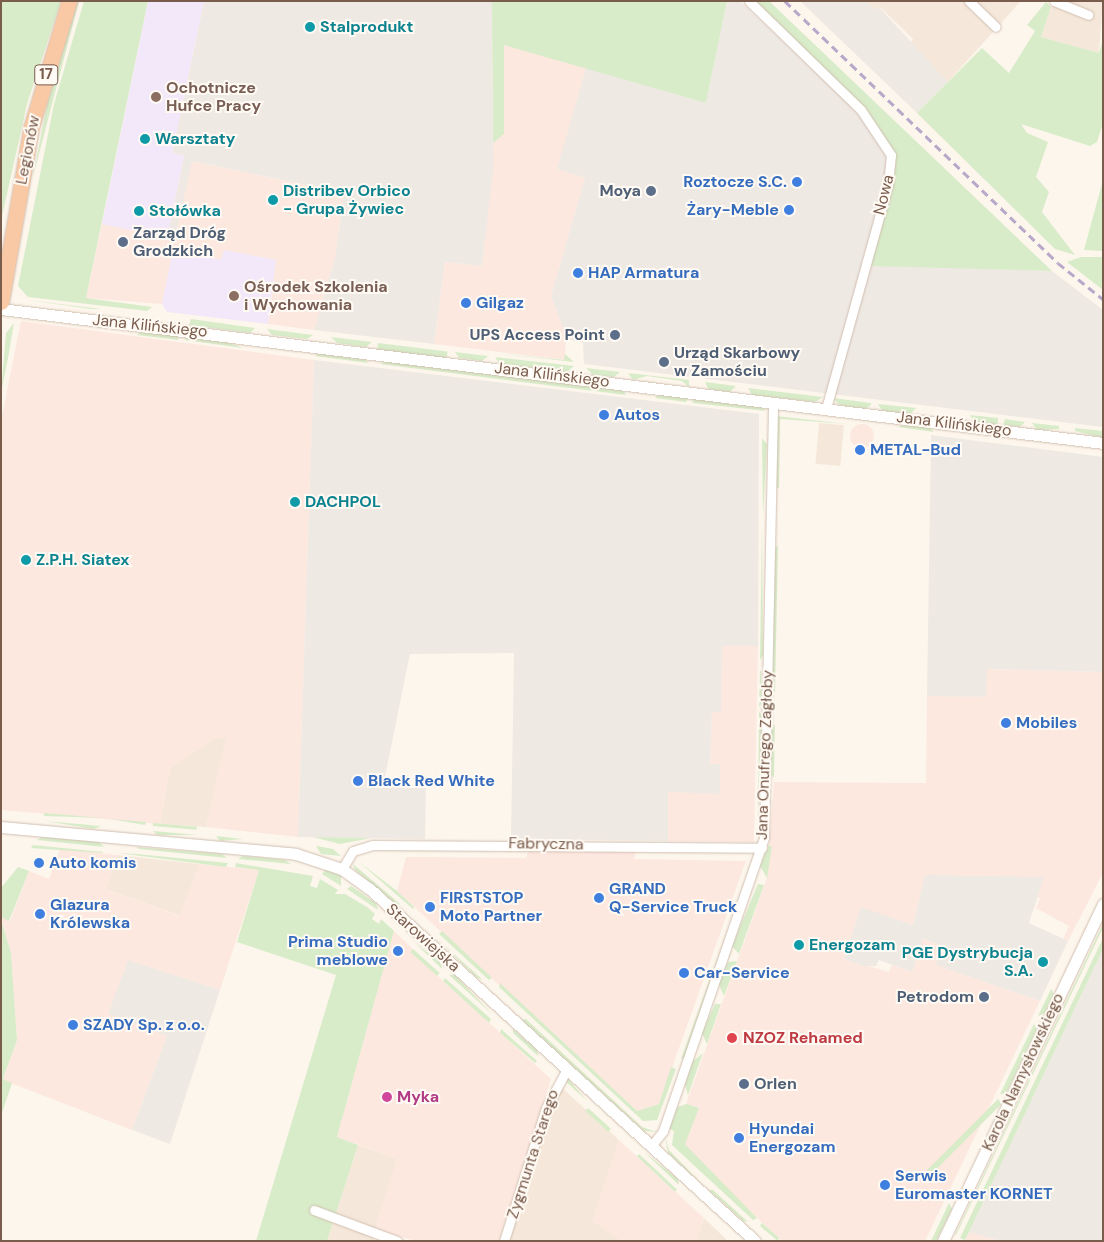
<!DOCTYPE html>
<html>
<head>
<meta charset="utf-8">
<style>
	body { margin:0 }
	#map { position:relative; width:1104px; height:1242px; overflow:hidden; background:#fdf6ec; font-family:"DM Sans",sans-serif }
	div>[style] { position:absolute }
	.residential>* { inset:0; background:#f5e8da; transform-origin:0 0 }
	.commercial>* { inset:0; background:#fde8e0 }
	.round { border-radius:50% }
	.industrial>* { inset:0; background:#efe9e4 }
	.education>* { inset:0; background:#f3e8fa }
	.green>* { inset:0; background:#d8ecc9; transform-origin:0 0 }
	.roads { filter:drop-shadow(0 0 1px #d1beb0) drop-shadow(0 0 1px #d1beb0) }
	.minor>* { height:9px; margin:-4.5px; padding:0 4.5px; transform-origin:4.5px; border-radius:4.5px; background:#fff }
	.tertiary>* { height:11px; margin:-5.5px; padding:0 5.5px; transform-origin:5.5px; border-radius:5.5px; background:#fff }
	.trunk>* { height:15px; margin:-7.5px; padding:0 7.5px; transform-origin:7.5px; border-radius:7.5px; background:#f9c8a4 }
	.rail>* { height:2.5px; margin-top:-1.25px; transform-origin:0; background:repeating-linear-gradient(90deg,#b9a8c9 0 8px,transparent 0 13px) }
	.dots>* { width:14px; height:14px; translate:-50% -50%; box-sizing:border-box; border:2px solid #fffaf3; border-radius:50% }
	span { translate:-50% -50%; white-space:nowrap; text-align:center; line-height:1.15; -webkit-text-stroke:4px #fffaf3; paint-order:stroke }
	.shield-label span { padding:1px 4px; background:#fffaf3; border:1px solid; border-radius:4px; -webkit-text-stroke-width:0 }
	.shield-label { font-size:15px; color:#7a5c4d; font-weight:700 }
	.culture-label { font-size:16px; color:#0d838f; font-weight:700 }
	.left { translate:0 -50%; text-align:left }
	.right { translate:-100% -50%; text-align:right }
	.education-label { font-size:16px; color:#785e54; font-weight:700 }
	.street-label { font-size:16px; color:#7a5c4d }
	.shop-label { font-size:16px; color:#366cbe; font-weight:700 }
	.service-label { font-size:16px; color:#4e5e75; font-weight:700 }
	.health-label { font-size:16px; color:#be3a42; font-weight:700 }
	.hotel-label { font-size:16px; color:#b23c85; font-weight:700 }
	.frame { position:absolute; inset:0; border:2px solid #7a5c4d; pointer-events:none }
</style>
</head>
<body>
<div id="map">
	<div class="residential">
		<i style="clip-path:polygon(866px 1px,1021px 1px,948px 82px,909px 44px,913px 39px,880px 7px,875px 11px)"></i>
		<i style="clip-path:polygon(1061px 1px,1103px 1px,1099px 53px,1041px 37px,1051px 7px)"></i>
		<i style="left:819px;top:423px;width:25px;height:41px;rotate:5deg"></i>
		<i style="clip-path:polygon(227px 737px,206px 827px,160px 824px,170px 768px,214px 739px)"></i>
		<i style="clip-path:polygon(117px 855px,199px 864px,181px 916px,106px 889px)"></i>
		<i style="clip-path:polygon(561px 1087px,619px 1140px,593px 1221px,622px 1241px,509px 1241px)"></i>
		<i style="clip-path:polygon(358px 1145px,397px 1159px,373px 1241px,327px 1241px)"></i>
		<i style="clip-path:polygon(704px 1218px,728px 1241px,696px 1241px)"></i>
	</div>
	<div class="commercial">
		<i style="clip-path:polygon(504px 44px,586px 68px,558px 169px,585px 178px,551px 296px,566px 328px,565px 360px,434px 344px,445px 262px,482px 266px,493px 143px,504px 134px)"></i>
		<i style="clip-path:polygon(191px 161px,344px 193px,335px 258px,314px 330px,268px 324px,276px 260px,224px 250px,222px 260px,173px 251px,162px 304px,86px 298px,102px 224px,175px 239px)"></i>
		<i style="clip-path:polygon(21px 321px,314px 360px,298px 837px,206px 827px,226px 737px,214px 739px,170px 768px,160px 824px,1px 810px,1px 421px)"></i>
		<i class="round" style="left:850px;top:424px;width:24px;height:24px"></i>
		<i style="clip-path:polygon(722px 646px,758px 646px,754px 842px,668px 841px,668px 792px,720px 793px,710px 764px,712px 712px,721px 711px)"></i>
		<i style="clip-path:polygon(986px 669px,1103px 672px,1103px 873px,1068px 941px,1063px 939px,1069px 926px,1036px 908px,1040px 898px,925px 876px,913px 925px,861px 908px,844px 959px,889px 972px,892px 965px,912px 972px,922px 939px,941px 945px,936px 965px,1040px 1001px,925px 1241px,782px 1241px,673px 1140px,767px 878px,774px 782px,926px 783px,927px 696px,986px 697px)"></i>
		<i style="clip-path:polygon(60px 849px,117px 855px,106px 889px,180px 916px,199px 864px,259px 870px,220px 990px,128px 960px,167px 1036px,132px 1130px,3px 1080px,17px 1040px,11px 953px,1px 917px,10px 921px,29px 871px,49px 879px)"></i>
		<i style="clip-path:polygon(529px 849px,637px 850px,634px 859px,746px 861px,659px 1104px,637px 1111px,631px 1107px,397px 891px,406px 857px,526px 858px)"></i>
		<i style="clip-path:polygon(394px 931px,413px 949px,411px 952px,551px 1079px,499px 1241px,416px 1241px,379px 1230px,376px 1225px,397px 1159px,337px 1137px)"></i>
		<i style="clip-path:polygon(619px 1140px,704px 1218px,696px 1241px,622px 1241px,592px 1221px)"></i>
		<i style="clip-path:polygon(969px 1232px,1001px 1241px,965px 1241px)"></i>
	</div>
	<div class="industrial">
		<i style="clip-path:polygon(204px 1px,492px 1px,493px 170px,482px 266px,445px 262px,434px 344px,314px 330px,335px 258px,344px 193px,192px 161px,175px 239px,167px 238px,184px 156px,172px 153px)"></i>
		<i style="clip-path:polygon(727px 1px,740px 1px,833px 89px,864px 120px,887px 157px,884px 189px,861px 265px,1052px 271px,1103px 310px,1103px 427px,584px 364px,583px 343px,567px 339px,551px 296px,585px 178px,557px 169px,586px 68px,706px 103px)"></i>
		<i style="clip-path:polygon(800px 1px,866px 1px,875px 10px,879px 7px,948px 82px,917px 113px)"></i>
		<i style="clip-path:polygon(314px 360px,759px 414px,758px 646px,722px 646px,721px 712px,712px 712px,710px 764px,720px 764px,720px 794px,668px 792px,668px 841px,511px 839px,514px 653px,410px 654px,383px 786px,426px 788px,425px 839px,298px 837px)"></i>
		<i style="clip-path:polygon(931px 435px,1103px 457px,1103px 672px,987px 669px,986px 697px,927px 696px)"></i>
		<i style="clip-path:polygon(925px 875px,1044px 877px,1029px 923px,1068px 941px,1040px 1001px,936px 965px,941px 945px,923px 939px,912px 972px,879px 960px,876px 966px,863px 966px,844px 959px,861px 907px,913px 925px)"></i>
		<i style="clip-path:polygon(1103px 949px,1103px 1241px,1001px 1241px,969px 1232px)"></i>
		<i style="clip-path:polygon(128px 960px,220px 990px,170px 1144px,132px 1130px,167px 1036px,108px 1014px)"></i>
	</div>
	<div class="education">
		<i style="clip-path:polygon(148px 1px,204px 1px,172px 153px,184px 156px,167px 238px,102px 224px)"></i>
		<i style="clip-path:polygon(173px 250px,221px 260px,224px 250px,276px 260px,268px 324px,167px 312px,162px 304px)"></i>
	</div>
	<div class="green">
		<i style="clip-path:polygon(1px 1px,61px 1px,27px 104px,1px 221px)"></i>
		<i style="clip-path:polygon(77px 1px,79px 1px,33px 177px,47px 104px)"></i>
		<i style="clip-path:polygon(84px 1px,148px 1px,86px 298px,152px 307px,147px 311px,28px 297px,18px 286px,54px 104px)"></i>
		<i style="clip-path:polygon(492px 1px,727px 1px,706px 103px,504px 45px,504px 134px,493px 143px)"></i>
		<i style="clip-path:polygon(753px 1px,769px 1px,1052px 271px,868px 266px,891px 149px,857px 102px)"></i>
		<i style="clip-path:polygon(1046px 2px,1051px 7px,1041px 37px,1099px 53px,1103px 40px,1103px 123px,1097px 142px,1090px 146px,1021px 124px,1027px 133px,1048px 142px,1036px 177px,1049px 192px,1042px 212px,1075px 255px,1055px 249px,917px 113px,982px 48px,1009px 73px,1035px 31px,1027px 25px)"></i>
		<i style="clip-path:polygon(1103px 180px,1103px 251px,1084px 250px)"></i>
		<i style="clip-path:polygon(1081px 257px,1103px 257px,1103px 290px,1067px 262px)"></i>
		<i style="clip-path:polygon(27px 300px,101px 309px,91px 309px)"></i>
		<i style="clip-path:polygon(191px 319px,255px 328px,250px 333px,189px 325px)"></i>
		<i style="clip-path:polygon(14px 323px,8px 358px,1px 393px,6px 333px)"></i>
		<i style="clip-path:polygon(267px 329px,313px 335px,307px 339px,272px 335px)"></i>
		<i style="clip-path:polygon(143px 331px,179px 335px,178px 340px,137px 335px)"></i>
		<i style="clip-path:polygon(185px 336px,219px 339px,243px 348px,185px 340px)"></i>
		<i style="clip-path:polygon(331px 337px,372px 342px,366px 347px,337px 343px)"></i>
		<i style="left:378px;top:343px;width:70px;height:7px;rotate:7deg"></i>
		<i style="clip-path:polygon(320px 352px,364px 358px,368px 363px,315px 356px)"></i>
		<i style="clip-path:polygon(455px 352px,488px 356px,482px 361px,459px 358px)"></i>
		<i style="clip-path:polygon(495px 353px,564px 360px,565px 354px,574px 362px)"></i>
		<i style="clip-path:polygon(495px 357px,574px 366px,567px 372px,499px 363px)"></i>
		<i style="clip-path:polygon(388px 361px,623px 390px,626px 395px,380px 364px)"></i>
		<i style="clip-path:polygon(586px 368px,620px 372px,614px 377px,593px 375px)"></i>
		<i style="clip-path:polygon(628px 373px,689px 380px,689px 387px,682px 381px,647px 376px,633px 380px)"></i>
		<i style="clip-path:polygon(705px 382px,736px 386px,730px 392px,708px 389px)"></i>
		<i style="clip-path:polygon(748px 388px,823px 397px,815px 402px,752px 395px)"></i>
		<i style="clip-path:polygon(660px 394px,688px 398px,686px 402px,655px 398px)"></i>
		<i style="clip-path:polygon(692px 398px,760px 407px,766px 411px,693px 403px)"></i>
		<i style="clip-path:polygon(833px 398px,871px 403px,871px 405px,865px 409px,839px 405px)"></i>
		<i style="clip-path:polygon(878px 404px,916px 408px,910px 414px,882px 411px)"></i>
		<i style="clip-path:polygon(970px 415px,998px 418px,998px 425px,974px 422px)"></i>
		<i style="clip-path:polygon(776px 416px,847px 424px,780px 419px,779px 488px,775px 488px)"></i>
		<i style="clip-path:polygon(1005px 419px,1025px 422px,1020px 427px,1003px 425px)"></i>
		<i style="clip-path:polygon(1032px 423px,1059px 426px,1059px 429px,1037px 430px)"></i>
		<i style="clip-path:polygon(904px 424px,929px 427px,934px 432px,898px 427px)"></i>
		<i style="clip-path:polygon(1075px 428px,1103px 431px,1103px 438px,1075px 431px)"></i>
		<i style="clip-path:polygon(762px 438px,767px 444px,763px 516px)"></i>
		<i style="clip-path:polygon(762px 524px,763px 655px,760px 660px)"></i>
		<i style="clip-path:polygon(778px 545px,775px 692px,772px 690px,773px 551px)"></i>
		<i style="clip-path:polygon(761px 671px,762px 702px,759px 707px,760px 671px)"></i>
		<i style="clip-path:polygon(759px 712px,762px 715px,758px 831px)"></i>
		<i style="clip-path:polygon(775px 724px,774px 778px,770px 774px,770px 732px)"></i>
		<i style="clip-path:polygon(44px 813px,102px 818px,44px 816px)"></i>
		<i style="clip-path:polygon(110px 819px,146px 822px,145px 825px)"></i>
		<i style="clip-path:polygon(45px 821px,101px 826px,94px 829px)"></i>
		<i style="left:153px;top:823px;width:44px;height:3px;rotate:5deg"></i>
		<i style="clip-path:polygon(153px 831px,198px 835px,157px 835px)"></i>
		<i style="clip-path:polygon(216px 836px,243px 839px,220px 841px)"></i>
		<i style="clip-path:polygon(42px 837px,99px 842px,104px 847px,37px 840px)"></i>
		<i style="clip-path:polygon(313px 837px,371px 838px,340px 844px)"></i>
		<i style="clip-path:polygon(33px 845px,103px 852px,103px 853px,31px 848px)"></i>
		<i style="clip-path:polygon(769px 845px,772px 847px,767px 878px,760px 866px)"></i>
		<i style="clip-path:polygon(316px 846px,333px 849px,341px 856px,321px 854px)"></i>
		<i style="clip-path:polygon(137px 847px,222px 854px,227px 858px,139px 849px)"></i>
		<i style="clip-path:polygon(118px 853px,137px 854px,228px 863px,226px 867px)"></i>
		<i style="clip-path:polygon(243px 856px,285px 860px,291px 864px,238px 859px)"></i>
		<i style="clip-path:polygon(359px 862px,397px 891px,414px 907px,413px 909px)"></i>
		<i style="clip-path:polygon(236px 863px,313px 876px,310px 886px,317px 888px,320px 879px,338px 890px,335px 894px,345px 894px,367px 907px,375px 914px,372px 919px,379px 924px,381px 919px,394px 931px,337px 1137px,358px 1145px,327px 1241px,256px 1241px,336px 975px,237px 942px,259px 870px,235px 867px)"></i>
		<i style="clip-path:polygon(353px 864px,400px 904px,398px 906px,355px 870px)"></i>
		<i style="clip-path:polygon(18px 867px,29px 871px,9px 921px,1px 917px,1px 888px)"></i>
		<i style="clip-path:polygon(326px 869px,341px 876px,341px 886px,322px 874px)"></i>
		<i style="clip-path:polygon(758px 884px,764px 885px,739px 954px,732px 946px)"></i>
		<i style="clip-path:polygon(351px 886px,376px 903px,378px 910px,347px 889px)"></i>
		<i style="clip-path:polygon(1px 919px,11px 953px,17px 1040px,3px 1079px,12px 1083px,1px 1116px)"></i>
		<i style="clip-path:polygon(1103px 924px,1103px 928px,956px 1235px,955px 1235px)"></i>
		<i style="left:442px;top:931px;width:68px;height:4px;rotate:43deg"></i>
		<i style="clip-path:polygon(725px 937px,684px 1058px,681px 1059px)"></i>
		<i style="clip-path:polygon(1103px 938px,1103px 949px,969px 1232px,965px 1240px,960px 1238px)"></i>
		<i style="clip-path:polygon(439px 941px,483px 980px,476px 977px)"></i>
		<i style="clip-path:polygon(415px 943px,441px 963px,442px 969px)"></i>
		<i style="left:413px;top:949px;width:36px;height:4px;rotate:42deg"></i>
		<i style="clip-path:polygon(737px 961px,724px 996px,719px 985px,728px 962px)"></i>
		<i style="clip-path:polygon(449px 975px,455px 975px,492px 1014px)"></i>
		<i style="clip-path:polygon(445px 978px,491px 1019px,489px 1023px,443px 981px)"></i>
		<i style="clip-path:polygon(500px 983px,637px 1111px,659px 1104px,671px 1067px,676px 1069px,657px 1120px,643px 1121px,499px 987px)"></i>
		<i style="clip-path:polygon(1051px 989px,1054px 994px,1045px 1013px,1038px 1016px)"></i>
		<i style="clip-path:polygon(715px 1004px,721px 1004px,707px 1044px,702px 1033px)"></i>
		<i style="clip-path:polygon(526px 1019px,642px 1127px,657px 1132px,644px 1131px,522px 1020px)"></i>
		<i style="clip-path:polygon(1034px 1024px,1037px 1029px,1006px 1094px,1000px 1094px)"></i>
		<i style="clip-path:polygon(501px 1029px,537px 1061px,535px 1063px,500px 1033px)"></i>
		<i style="clip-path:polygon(513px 1029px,537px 1050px,538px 1056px,513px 1033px)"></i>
		<i style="clip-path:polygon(703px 1053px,688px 1095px,685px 1085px,692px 1062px)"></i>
		<i style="clip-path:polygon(564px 1080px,569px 1080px,587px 1101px)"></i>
		<i style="left:998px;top:1099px;width:6px;height:107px;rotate:45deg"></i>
		<i style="clip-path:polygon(687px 1104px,699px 1108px,685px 1144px,757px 1218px,753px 1220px,672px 1145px,674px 1131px,669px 1128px,677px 1107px)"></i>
		<i style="left:588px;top:1108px;width:31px;height:4px;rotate:42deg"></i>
		<i style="clip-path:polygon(665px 1136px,669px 1150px,702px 1184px,668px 1153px)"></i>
		<i style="clip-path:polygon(643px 1151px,678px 1179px,679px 1185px)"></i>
		<i style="left:639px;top:1154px;width:52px;height:3px;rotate:43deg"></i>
		<i style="clip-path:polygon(709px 1190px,713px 1190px,748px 1222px,743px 1221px)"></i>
		<i style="clip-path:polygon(949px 1203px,952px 1209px,936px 1241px,931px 1241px)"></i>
		<i style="clip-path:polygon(762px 1223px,779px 1238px,778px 1241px,760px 1226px)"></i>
	</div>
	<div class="roads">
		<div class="minor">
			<i style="left:749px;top:1px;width:156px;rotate:44.2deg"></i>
			<i style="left:861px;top:110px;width:54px;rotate:56.3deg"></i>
			<i style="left:891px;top:155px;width:30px;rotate:96deg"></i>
			<i style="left:888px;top:185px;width:232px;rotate:105.5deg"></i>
			<i style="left:969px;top:1px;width:37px;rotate:44deg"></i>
			<i style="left:1054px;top:1px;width:37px;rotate:22deg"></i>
			<i style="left:342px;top:869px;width:21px;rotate:-59deg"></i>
			<i style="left:353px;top:851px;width:21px;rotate:-17deg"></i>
			<i style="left:373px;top:845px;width:389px;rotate:0.4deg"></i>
			<i style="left:651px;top:1146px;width:19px;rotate:-51deg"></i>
			<i style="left:663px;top:1131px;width:311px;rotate:-71deg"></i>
			<i style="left:764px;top:837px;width:435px;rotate:-88.8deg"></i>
			<i style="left:314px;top:1210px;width:89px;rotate:20.5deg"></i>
			<i style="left:504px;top:1241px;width:139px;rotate:-72.5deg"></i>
			<i style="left:546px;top:1108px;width:44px;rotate:-61.7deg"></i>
		</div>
		<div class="tertiary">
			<i style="left:1px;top:309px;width:1110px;rotate:6.93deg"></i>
			<i style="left:1px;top:827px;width:296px;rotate:5.2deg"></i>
			<i style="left:296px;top:854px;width:48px;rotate:18.1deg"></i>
			<i style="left:342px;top:869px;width:34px;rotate:36deg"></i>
			<i style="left:370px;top:889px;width:522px;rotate:42.44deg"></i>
			<i style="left:943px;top:1241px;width:373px;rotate:-64.6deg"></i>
		</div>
		<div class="trunk">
			<i style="left:1px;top:302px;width:177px;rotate:-80.2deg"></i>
			<i style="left:31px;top:128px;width:133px;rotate:-73.3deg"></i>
		</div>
	</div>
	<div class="rail">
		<i style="left:785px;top:1px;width:378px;rotate:43.8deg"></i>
		<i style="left:1058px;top:263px;width:58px;rotate:38.7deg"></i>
	</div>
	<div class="dots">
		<i style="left:310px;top:27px;background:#0f9aa8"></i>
		<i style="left:156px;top:97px;background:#8d6e63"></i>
		<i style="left:145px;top:139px;background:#0f9aa8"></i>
		<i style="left:797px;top:182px;background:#3f7fe0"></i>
		<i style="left:651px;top:191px;background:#5c6f8a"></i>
		<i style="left:273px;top:200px;background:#0f9aa8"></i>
		<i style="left:789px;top:210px;background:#3f7fe0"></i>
		<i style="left:139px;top:211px;background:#0f9aa8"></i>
		<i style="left:123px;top:242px;background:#5c6f8a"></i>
		<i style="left:578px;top:273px;background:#3f7fe0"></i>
		<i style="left:234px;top:296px;background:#8d6e63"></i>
		<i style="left:466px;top:303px;background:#3f7fe0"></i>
		<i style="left:615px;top:335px;background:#5c6f8a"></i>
		<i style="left:664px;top:362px;background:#5c6f8a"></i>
		<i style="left:604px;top:415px;background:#3f7fe0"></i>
		<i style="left:860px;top:450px;background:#3f7fe0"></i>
		<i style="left:295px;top:502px;background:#0f9aa8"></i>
		<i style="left:26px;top:560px;background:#0f9aa8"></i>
		<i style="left:1006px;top:723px;background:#3f7fe0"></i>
		<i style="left:358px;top:781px;background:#3f7fe0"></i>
		<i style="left:39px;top:863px;background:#3f7fe0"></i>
		<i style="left:599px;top:898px;background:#3f7fe0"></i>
		<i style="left:430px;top:907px;background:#3f7fe0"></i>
		<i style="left:40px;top:914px;background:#3f7fe0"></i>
		<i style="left:799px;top:945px;background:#0f9aa8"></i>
		<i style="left:398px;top:951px;background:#3f7fe0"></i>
		<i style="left:1043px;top:962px;background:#0f9aa8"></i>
		<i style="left:684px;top:973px;background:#3f7fe0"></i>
		<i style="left:984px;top:997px;background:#5c6f8a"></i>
		<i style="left:73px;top:1025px;background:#3f7fe0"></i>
		<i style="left:732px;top:1038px;background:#e0444e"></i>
		<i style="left:744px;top:1084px;background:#5c6f8a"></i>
		<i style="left:387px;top:1097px;background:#d1479c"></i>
		<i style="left:739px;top:1138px;background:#3f7fe0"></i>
		<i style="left:885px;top:1185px;background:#3f7fe0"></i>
	</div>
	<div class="shield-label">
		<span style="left:46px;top:75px">17</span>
	</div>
	<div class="culture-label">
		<span class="left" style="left:320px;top:27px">Stalprodukt</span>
		<span class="left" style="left:155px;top:139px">Warsztaty</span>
		<span class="left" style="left:283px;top:200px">Distribev Orbico<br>- Grupa Żywiec</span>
		<span class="left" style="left:149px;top:211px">Stołówka</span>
		<span class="left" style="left:305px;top:502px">DACHPOL</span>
		<span class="left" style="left:36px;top:560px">Z.P.H. Siatex</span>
		<span class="left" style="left:809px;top:945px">Energozam</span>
		<span class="right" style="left:1033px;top:962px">PGE Dystrybucja<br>S.A.</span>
	</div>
	<div class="education-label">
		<span class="left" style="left:166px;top:97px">Ochotnicze<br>Hufce Pracy</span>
		<span class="left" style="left:244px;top:296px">Ośrodek Szkolenia<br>i Wychowania</span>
	</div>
	<div class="street-label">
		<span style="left:28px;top:150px;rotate:-79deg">Legionów</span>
		<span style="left:884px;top:195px;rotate:-76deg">Nowa</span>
		<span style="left:150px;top:326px;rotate:6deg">Jana Kilińskiego</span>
		<span style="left:552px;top:375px;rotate:7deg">Jana Kilińskiego</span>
		<span style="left:954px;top:424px;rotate:7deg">Jana Kilińskiego</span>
		<span style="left:765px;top:755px;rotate:-88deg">Jana Onufrego Zagłoby</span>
		<span style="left:546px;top:844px;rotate:1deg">Fabryczna</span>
		<span style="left:423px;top:938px;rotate:42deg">Starowiejska</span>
		<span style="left:1023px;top:1072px;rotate:-65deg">Karola Namysłowskiego</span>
		<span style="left:533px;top:1154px;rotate:-72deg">Zygmunta Starego</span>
	</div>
	<div class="shop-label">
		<span class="right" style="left:787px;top:182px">Roztocze S.C.</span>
		<span class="right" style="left:779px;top:210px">Żary-Meble</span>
		<span class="left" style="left:588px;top:273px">HAP Armatura</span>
		<span class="left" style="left:476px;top:303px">Gilgaz</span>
		<span class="left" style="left:614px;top:415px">Autos</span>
		<span class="left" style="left:870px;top:450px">METAL-Bud</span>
		<span class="left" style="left:1016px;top:723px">Mobiles</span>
		<span class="left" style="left:368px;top:781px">Black Red White</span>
		<span class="left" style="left:49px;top:863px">Auto komis</span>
		<span class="left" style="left:609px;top:898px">GRAND<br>Q-Service Truck</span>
		<span class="left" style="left:440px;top:907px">FIRSTSTOP<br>Moto Partner</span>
		<span class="left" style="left:50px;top:914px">Glazura<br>Królewska</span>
		<span class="right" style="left:388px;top:951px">Prima Studio<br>meblowe</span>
		<span class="left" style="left:694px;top:973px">Car-Service</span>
		<span class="left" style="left:83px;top:1025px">SZADY Sp. z o.o.</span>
		<span class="left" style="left:749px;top:1138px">Hyundai<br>Energozam</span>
		<span class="left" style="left:895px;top:1185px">Serwis<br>Euromaster KORNET</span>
	</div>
	<div class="service-label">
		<span class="right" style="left:641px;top:191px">Moya</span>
		<span class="left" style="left:133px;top:242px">Zarząd Dróg<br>Grodzkich</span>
		<span class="right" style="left:605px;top:335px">UPS Access Point</span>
		<span class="left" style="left:674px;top:362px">Urząd Skarbowy<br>w Zamościu</span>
		<span class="right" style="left:974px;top:997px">Petrodom</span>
		<span class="left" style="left:754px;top:1084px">Orlen</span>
	</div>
	<div class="health-label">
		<span class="left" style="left:743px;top:1038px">NZOZ Rehamed</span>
	</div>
	<div class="hotel-label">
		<span class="left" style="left:397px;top:1097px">Myka</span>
	</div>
	<div class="frame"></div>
</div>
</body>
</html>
